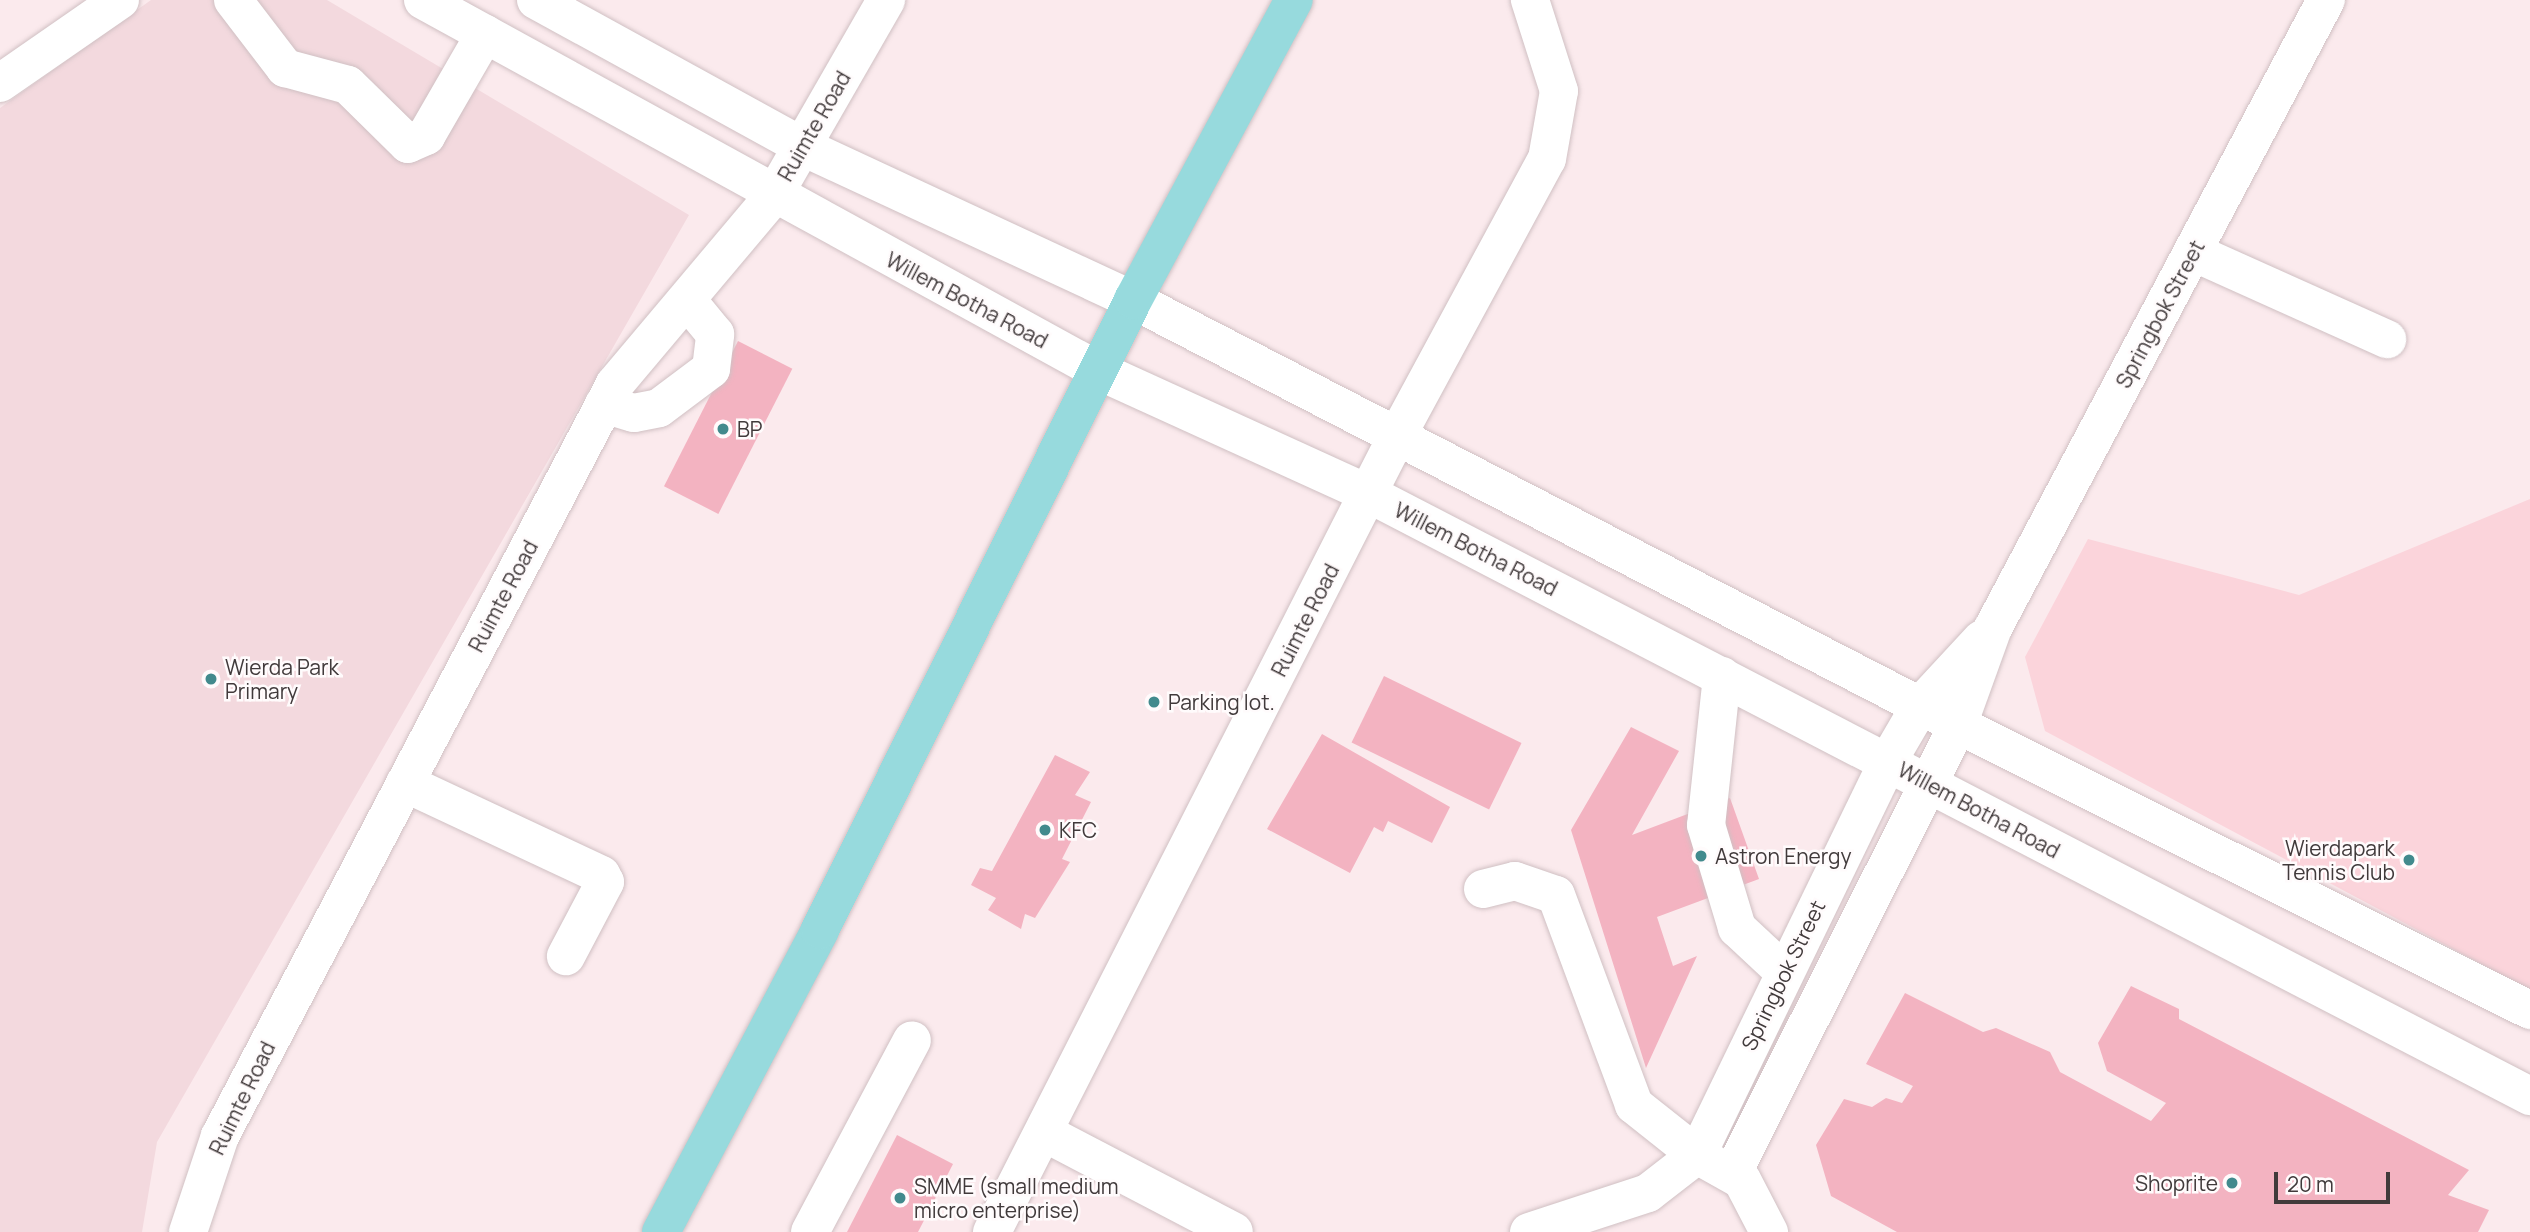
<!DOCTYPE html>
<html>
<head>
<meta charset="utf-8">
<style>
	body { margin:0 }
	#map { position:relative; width:2530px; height:1232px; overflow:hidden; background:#fbeaed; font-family:Manrope,sans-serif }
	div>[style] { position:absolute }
	.built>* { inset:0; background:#f3d9de }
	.green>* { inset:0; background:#fbd4db }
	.building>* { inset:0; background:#f3b3c1; transform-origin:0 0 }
	.roads { filter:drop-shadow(0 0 2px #d0c0c3) drop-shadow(0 0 2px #d0c0c3) }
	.minor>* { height:38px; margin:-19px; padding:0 19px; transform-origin:19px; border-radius:19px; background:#fff }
	.major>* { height:38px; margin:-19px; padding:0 19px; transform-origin:19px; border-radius:19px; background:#97dadd }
	.dots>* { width:19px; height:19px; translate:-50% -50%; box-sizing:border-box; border:4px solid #fffbfc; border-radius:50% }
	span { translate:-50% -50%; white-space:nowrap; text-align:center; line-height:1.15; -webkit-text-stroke:5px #fffbfc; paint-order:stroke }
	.street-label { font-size:21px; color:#413a3b }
	.poi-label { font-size:21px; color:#413a3b }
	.left { translate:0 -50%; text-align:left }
	.right { translate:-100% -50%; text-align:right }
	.scale { position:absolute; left:2274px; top:1172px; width:116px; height:32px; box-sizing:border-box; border:4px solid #413a3b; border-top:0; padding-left:9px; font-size:21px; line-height:24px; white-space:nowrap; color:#413a3b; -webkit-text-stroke:5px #fffbfc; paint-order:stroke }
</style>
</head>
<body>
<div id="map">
	<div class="built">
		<i style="clip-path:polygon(151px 0,327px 0,689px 215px,157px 1142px,142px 1232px,0 1232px,0 108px)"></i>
	</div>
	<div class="green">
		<i style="clip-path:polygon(2530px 499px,2530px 990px,2045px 731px,2025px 657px,2088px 539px,2299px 595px)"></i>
	</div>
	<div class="building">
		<i style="left:738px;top:341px;width:61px;height:163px;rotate:27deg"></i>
		<i style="left:1384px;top:676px;width:153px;height:74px;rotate:26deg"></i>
		<i style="clip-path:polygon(1631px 727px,1679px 751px,1632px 835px,1730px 798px,1759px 879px,1657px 917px,1673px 966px,1697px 956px,1646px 1068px,1571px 830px)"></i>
		<i style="clip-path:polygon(1322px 734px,1450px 807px,1432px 843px,1388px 821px,1383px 832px,1374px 827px,1350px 873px,1267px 829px)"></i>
		<i style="clip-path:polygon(1055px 755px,1090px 772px,1075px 795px,1091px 802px,1062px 859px,1070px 862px,1035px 918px,1025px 914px,1021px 929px,988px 910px,996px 898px,971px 885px,980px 868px,992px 871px)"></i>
		<i style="clip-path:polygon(2131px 986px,2179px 1009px,2179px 1019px,2469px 1170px,2448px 1195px,2489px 1210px,2478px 1232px,1897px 1232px,1831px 1196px,1816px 1145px,1844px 1099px,1872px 1107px,1886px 1098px,1902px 1103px,1913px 1086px,1866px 1064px,1905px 993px,1983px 1032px,1996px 1028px,2050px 1052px,2060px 1072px,2151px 1121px,2166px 1103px,2107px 1071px,2098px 1043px)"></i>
		<i style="clip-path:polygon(897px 1135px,953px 1164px,918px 1232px,847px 1232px)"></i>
	</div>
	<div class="roads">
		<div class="minor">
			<i style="left:233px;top:0;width:86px;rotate:52.6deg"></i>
			<i style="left:285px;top:68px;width:65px;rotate:15.1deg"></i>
			<i style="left:348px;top:85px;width:84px;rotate:44.5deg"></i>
			<i style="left:408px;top:144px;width:20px;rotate:-24deg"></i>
			<i style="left:426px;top:136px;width:118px;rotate:-60deg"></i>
			<i style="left:423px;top:0;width:771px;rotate:28.76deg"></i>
			<i style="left:1099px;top:371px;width:297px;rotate:24.5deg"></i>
			<i style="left:1369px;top:494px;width:1308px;rotate:27.41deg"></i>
			<i style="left:536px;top:0;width:305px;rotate:28.8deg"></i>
			<i style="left:803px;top:147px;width:364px;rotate:24.9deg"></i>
			<i style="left:1133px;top:300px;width:886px;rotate:27.29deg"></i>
			<i style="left:1920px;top:706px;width:682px;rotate:26.49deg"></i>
			<i style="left:0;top:83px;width:146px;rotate:-34.7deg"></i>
			<i style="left:2193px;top:252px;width:213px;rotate:24.2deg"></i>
			<i style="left:604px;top:404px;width:31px;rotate:17deg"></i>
			<i style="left:634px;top:413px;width:25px;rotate:-11deg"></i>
			<i style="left:659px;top:408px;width:65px;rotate:-36.9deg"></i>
			<i style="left:711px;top:369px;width:35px;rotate:-83deg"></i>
			<i style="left:715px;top:334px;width:44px;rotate:-129.5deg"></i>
			<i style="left:1722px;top:676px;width:150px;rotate:96.1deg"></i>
			<i style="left:1706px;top:825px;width:108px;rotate:73.2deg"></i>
			<i style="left:1737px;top:928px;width:64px;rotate:43.1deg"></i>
			<i style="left:405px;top:783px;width:217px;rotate:25.1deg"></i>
			<i style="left:601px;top:875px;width:8px;rotate:60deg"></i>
			<i style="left:605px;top:882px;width:84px;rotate:117.8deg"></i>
			<i style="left:1483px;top:889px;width:33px;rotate:-14deg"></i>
			<i style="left:1515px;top:881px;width:43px;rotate:18.9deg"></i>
			<i style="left:1556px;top:895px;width:224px;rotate:69.6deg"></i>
			<i style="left:1634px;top:1105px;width:80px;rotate:38.4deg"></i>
			<i style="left:1697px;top:1155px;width:438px;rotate:-64.1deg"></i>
			<i style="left:1888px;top:761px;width:64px;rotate:-59.8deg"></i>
			<i style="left:1920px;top:706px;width:91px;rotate:-47.2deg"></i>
			<i style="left:1045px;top:1133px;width:213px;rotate:27.6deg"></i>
			<i style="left:1733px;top:1172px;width:500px;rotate:-63.28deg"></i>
			<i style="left:1958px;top:725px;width:103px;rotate:-70.2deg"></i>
			<i style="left:1993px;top:628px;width:711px;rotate:-62.07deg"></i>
			<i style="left:188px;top:1232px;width:101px;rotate:-71.6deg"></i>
			<i style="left:220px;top:1136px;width:849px;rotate:-62.29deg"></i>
			<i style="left:615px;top:384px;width:247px;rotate:-49.9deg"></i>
			<i style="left:774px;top:195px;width:225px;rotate:-60.1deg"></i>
			<i style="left:810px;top:1232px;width:217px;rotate:-62deg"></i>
			<i style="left:992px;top:1232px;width:893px;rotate:-63.03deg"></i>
			<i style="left:1397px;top:436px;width:315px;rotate:-61.6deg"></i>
			<i style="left:1547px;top:159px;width:69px;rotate:-80deg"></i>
			<i style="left:1559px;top:91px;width:96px;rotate:-107.7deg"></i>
			<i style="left:1529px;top:1232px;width:125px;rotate:-18.1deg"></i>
			<i style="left:1648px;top:1193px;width:62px;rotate:-37.8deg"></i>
			<i style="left:1697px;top:1155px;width:51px;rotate:29.1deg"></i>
			<i style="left:1742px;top:1180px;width:59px;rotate:62.6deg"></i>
		</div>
		<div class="major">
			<i style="left:661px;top:1232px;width:341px;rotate:-62.2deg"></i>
			<i style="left:820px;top:930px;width:703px;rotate:-63.58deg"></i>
			<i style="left:1133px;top:300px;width:340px;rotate:-61.8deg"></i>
		</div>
	</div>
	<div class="dots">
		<i style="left:723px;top:429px;background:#428a8d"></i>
		<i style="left:211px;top:679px;background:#428a8d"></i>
		<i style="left:1154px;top:702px;background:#428a8d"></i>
		<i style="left:1045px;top:830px;background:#428a8d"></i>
		<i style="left:1701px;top:856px;background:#428a8d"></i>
		<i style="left:2409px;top:860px;background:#428a8d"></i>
		<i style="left:2232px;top:1183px;background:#428a8d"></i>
		<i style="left:900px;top:1198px;background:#428a8d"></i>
	</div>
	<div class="street-label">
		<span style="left:814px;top:126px;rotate:-60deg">Ruimte Road</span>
		<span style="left:967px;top:300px;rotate:28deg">Willem Botha Road</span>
		<span style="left:2160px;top:314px;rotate:-62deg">Springbok Street</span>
		<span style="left:1476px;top:549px;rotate:27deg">Willem Botha Road</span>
		<span style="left:503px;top:596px;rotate:-62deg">Ruimte Road</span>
		<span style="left:1305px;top:620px;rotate:-63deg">Ruimte Road</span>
		<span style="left:1979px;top:810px;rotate:28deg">Willem Botha Road</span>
		<span style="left:1783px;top:975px;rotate:-64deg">Springbok Street</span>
		<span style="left:242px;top:1098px;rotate:-64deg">Ruimte Road</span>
	</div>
	<div class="poi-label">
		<span class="left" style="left:737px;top:429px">BP</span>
		<span class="left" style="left:225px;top:679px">Wierda Park<br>Primary</span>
		<span class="left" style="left:1168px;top:702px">Parking lot.</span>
		<span class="left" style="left:1059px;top:830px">KFC</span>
		<span class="right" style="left:2395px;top:860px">Wierdapark<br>Tennis Club</span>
		<span class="left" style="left:1715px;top:856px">Astron Energy</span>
		<span class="right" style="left:2218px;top:1183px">Shoprite</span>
		<span class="left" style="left:914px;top:1198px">SMME (small medium<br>micro enterprise)</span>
	</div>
	<div class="scale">20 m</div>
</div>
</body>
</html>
